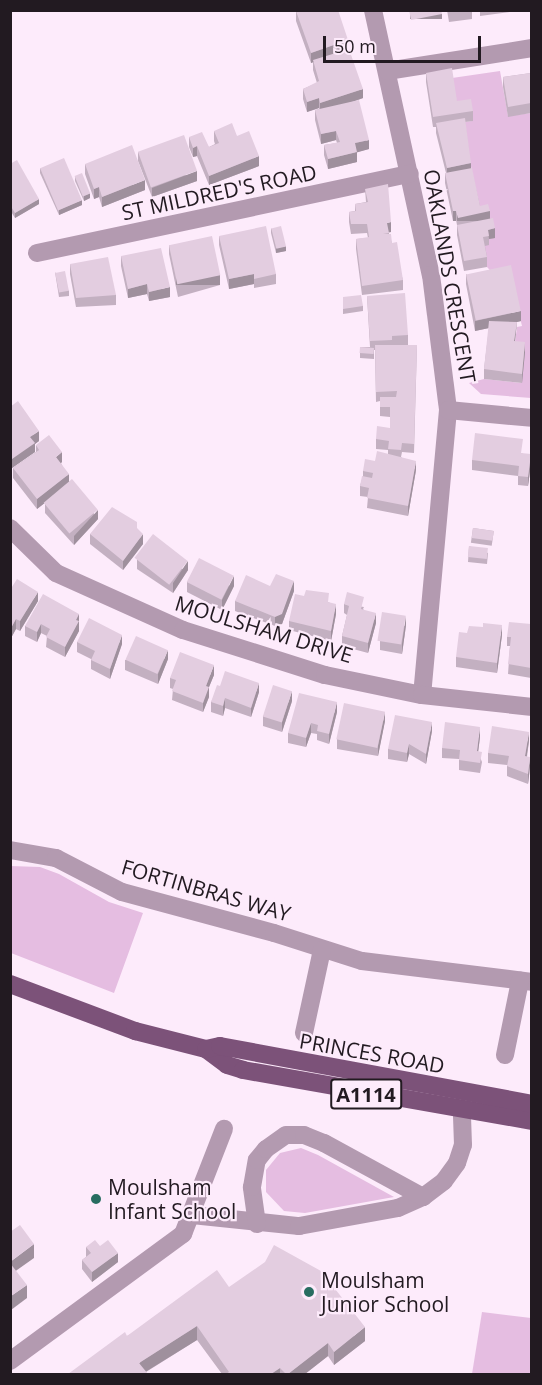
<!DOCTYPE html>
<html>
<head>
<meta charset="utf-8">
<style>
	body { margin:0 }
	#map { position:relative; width:542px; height:1385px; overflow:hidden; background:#fdebfb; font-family:"Open Sans",sans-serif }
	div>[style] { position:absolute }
	.green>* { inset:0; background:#e5bde1 }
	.minor>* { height:18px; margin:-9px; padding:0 9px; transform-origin:9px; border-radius:9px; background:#b39ab0 }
	.major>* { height:18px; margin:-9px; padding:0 9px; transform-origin:9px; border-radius:9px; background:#7c5279 }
	.wall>* { inset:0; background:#c3b0c1; transform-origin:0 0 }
	.shaded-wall>* { inset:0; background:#9f909d; transform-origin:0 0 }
	.building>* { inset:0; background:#e3cde0; transform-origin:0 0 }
	.dots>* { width:16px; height:16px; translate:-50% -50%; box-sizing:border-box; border:3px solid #fdebfb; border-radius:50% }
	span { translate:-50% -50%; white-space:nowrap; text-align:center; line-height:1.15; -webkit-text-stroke:4.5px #fdebfb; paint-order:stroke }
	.shield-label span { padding:2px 4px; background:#fdebfb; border:2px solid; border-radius:4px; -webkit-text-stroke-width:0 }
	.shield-label { font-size:20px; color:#221a21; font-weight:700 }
	.street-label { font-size:21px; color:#221a21 }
	.poi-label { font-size:21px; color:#221a21 }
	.left { translate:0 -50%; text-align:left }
	.frame { position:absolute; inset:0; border:12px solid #221a21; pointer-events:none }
	.scale { position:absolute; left:323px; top:36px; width:158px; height:27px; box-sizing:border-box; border:3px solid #221a21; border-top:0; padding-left:8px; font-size:18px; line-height:21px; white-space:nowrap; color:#221a21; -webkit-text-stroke:4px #fdebfb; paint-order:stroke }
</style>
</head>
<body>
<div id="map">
	<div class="green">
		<i style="clip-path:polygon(500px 71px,508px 116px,531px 113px,531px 398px,481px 394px,469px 383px,484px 379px,521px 383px,514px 350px,517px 327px,522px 326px,515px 297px,487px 267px,464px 122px,472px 121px,457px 110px,452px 78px)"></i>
		<i style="clip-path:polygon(10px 866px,40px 867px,59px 874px,109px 902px,143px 913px,114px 993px,11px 953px)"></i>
		<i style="clip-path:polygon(301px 1148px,318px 1155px,394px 1197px,305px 1213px,284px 1211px,266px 1192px,266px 1170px,280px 1153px)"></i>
		<i style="clip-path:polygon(482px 1312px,531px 1318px,531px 1374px,472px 1374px)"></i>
	</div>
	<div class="minor">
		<i style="left:373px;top:10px;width:271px;rotate:77.7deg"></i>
		<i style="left:431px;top:275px;width:136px;rotate:82.8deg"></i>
		<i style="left:448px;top:410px;width:286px;rotate:95.2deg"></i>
		<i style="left:387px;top:71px;width:147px;rotate:-9deg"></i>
		<i style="left:37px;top:253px;width:381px;rotate:-12deg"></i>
		<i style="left:448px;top:410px;width:84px;rotate:5.4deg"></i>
		<i style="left:10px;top:528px;width:64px;rotate:44.4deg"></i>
		<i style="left:56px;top:573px;width:139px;rotate:24.2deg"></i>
		<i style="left:183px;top:630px;width:149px;rotate:17.6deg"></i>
		<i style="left:325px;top:675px;width:99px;rotate:11.7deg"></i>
		<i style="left:422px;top:695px;width:111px;rotate:6.2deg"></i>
		<i style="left:10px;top:850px;width:47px;rotate:9.9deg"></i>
		<i style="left:56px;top:858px;width:74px;rotate:27.3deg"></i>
		<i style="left:122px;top:892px;width:157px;rotate:15.1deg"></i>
		<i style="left:274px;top:933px;width:92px;rotate:17.7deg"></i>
		<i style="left:362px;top:961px;width:171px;rotate:7deg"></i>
		<i style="left:304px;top:1033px;width:85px;rotate:-77.8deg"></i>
		<i style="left:505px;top:1055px;width:76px;rotate:-78.5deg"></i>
		<i style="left:192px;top:1215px;width:108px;rotate:5.9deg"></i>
		<i style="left:299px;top:1226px;width:101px;rotate:-10.3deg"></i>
		<i style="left:398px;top:1208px;width:27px;rotate:-24deg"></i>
		<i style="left:423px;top:1197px;width:26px;rotate:-37deg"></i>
		<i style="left:444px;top:1181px;width:22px;rotate:-54deg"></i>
		<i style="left:457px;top:1163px;width:19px;rotate:-72deg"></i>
		<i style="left:463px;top:1145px;width:34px;rotate:-92deg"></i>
		<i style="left:257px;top:1224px;width:37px;rotate:-98deg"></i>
		<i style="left:252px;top:1187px;width:27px;rotate:-80deg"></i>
		<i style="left:257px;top:1160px;width:14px;rotate:-51deg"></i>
		<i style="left:266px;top:1149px;width:24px;rotate:-35deg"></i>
		<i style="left:286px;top:1135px;width:18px"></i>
		<i style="left:304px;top:1135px;width:22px;rotate:22deg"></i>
		<i style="left:324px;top:1143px;width:113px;rotate:28.6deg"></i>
		<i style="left:10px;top:1361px;width:215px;rotate:-36.3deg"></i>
		<i style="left:183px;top:1234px;width:113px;rotate:-68.7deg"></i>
	</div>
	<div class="major">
		<i style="left:10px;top:984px;width:134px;rotate:20.6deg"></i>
		<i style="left:135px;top:1031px;width:73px;rotate:14.2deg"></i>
		<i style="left:206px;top:1049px;width:26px;rotate:37deg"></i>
		<i style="left:227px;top:1065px;width:17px;rotate:17deg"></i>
		<i style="left:243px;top:1070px;width:293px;rotate:10deg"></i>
		<i style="left:206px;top:1049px;width:14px;rotate:-12deg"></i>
		<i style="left:220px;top:1046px;width:317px;rotate:10.5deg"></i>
	</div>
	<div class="wall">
		<i style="clip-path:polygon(447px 10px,472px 10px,472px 19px,449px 22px)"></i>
		<i style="clip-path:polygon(480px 10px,525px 10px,480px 16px)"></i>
		<i style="clip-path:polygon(296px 11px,348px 49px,363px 98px,353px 102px,369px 149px,357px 152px,357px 162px,328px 169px,324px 155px,324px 145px,337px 143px,336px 140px,321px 144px,315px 120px,315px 110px,319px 109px,319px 108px,307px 112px,303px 99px,303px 89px,317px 83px,313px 70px,313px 62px,311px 63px,296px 21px)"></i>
		<i style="clip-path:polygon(426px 73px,457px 101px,473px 111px,473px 121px,465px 122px,471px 168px,480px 206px,490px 218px,495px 238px,489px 239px,489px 245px,485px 246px,487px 257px,487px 267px,464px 271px,457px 235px,457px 225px,456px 220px,453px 221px,445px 183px,445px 173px,446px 173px,436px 133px,436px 127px,433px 127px,426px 82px)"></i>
		<i style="clip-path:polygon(531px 73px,531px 113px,508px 117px,503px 87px,503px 77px)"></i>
		<i style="clip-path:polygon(214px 131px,237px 136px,259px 166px,209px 185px,197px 156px,193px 157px,189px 147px,189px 137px,209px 147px,215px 144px,214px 141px)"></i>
		<i style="clip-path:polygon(138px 152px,197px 181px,152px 197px,138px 161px)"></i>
		<i style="clip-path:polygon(10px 164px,39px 204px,15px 218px,10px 210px)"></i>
		<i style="clip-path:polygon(85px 164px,145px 190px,102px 207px,99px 197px,94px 199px,85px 174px)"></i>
		<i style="clip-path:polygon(40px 168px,82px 205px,59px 215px,40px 173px)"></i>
		<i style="clip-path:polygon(75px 176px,90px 198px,84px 201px,75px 181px)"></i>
		<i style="clip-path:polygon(365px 189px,391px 232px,389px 232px,389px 234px,392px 243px,403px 280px,403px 290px,362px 295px,356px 249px,356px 239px,368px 238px,367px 233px,351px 234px,349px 222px,349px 212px,355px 211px,355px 204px,366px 202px)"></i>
		<i style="clip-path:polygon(271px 228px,286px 251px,276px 253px,271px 233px)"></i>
		<i style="clip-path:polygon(219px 236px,276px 274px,276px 284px,254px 288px,254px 284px,229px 289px,219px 245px)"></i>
		<i style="clip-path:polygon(169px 245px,220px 285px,178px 297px,169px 254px)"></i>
		<i style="clip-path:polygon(121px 256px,170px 297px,149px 301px,147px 294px,128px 298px,121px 266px)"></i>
		<i style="clip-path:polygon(70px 264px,116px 295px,116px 305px,76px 307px,70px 274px)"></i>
		<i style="clip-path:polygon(55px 272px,69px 291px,69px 296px,59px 297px)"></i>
		<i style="clip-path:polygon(466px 274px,521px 321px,517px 322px,515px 341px,525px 352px,522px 383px,484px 379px,484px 369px,489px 328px,475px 331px,466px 284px)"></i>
		<i style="clip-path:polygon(367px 296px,408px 335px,408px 345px,417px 345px,414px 453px,402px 452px,401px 457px,416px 470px,408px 516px,367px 508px,368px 497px,360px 496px,360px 486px,363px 476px,363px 471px,375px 461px,388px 454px,388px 450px,376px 449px,376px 439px,390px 428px,390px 417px,380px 416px,380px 401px,376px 402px,375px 350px,374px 350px,374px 359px,360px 358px,360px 347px,370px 347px)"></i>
		<i style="clip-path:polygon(343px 297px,363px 306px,363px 311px,343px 314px)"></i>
		<i style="clip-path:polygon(10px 407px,39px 441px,35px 444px,35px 452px,12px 468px,10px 466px)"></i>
		<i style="clip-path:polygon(36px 445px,62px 462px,61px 463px,69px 481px,98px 519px,74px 545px,45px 513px,45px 504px,51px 498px,37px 509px,13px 478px,13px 468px,36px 452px)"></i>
		<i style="clip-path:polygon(522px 453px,531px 464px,528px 486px,518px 485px,518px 476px,472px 470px,472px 460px)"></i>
		<i style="left:473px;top:528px;width:21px;height:15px;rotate:8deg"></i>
		<i style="clip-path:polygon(137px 529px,143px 544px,123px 570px,90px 544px,90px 534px)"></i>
		<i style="clip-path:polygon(469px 546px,488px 553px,487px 564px,468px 562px)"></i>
		<i style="clip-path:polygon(137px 559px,188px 570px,173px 593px,137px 569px)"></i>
		<i style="clip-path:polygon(187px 582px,234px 586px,222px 610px,187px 592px)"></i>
		<i style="clip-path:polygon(270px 586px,294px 591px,282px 624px,275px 626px,235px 611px,235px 601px)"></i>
		<i style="clip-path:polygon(10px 590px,38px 601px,20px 631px,16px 629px,11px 638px)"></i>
		<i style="clip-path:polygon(329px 602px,336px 614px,331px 641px,289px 630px,289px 621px)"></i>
		<i style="clip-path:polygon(344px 604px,364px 607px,363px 609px,376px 623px,368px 653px,342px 646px,342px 636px,347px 615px,344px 613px)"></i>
		<i style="clip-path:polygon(79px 614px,79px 631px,65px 657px,46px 647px,47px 636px,41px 633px,37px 642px,25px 636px,25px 626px)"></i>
		<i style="clip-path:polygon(531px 624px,531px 678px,508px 674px,510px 646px,507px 646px,507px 637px)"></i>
		<i style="clip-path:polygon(406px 625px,402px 654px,380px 650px,380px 641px)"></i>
		<i style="clip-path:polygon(502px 635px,497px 673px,456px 667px,456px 657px)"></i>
		<i style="clip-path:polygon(77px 642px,122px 644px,110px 679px,91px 669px,91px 659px,77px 652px)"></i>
		<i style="clip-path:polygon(168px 659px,158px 684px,125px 670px,125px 660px)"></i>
		<i style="clip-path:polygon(214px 675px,209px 687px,209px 697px,203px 712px,172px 700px,173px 689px,170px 688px,170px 678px)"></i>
		<i style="clip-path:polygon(220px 686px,259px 692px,251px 717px,225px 708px,223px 716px,211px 712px,211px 702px)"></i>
		<i style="clip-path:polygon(292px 701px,282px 732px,263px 726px,263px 716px)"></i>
		<i style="clip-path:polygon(337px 712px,329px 744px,317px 740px,317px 734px,311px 733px,306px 747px,288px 743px,288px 733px)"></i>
		<i style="clip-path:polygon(385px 721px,378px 756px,337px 749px,337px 739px)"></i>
		<i style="clip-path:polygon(432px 731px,426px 764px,409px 754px,407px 762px,388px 759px,388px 749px)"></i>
		<i style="clip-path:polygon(480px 737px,478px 752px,482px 762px,480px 773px,459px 770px,459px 759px,442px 758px,442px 748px)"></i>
		<i style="clip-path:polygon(529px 741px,527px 757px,530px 767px,528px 784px,507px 776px,507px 765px,488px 763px,488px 753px)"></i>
		<i style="clip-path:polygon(100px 1246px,118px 1262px,92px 1282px,82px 1269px,82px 1260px,86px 1257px,86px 1247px)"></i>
		<i style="clip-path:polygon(229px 1287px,365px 1341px,334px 1365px,328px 1356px,305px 1374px,222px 1374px,197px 1340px,146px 1372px,127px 1336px)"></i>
	</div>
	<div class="shaded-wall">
		<i style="left:442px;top:14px;width:5px;height:32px;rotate:90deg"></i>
		<i style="clip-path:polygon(348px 40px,348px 50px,311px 63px,311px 53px)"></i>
		<i style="clip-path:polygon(363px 89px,363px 98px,320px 113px,320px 103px)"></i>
		<i style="clip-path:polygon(319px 98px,319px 108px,307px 112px,307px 102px)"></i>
		<i style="clip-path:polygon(336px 131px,336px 140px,321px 144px,321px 134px)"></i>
		<i style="clip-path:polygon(369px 140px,369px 149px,355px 153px,355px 143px)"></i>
		<i style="clip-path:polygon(197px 146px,197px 156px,193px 157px,193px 148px)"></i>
		<i style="clip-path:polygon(357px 152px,357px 162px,328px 169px,328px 159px)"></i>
		<i style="clip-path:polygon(259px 156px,259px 166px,209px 185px,209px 176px)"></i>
		<i style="clip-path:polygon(471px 163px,471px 173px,447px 178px,447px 168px)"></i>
		<i style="clip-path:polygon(197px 171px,197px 181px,152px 197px,152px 188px)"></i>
		<i style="clip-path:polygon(145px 180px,145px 190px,102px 207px,102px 197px)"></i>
		<i style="clip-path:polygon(99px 187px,99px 197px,94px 199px,94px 189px)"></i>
		<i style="clip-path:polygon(90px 193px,90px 198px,84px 201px,84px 196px)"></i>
		<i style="clip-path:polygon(39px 199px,39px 204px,15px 218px,15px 213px)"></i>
		<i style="clip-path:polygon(82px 200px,82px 205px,59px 215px,59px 210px)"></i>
		<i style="left:453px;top:211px;width:3px;height:10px"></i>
		<i style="left:490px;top:211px;width:10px;height:33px;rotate:90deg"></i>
		<i style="clip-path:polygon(391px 222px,391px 232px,387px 233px,387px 223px)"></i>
		<i style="clip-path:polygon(495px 228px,495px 238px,489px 239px,488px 230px)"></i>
		<i style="clip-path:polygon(286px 246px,286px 251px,276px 253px,276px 248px)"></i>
		<i style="clip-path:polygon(254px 274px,254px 284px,229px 289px,229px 279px)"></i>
		<i style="left:220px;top:275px;width:10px;height:44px;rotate:90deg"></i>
		<i style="clip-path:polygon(147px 284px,147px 294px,128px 298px,128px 289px)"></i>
		<i style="clip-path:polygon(170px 287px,170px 297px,149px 301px,149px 292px)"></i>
		<i style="clip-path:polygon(521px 311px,521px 321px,517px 322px,514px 350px,514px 341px,517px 322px,475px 331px,475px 321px)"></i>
		<i style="clip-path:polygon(525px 342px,525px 352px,522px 383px,522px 374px)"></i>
		<i style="clip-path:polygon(39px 431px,39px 441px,35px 444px,35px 452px,12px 468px,12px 459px,30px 437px)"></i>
		<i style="clip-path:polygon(62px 452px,62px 462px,56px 467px,56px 457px)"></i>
		<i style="clip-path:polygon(531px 454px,531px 464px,528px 486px,528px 477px)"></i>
		<i style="clip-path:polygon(416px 461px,416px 470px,408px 516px,408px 506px)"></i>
		<i style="clip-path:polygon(69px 474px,69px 484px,37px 509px,37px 499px)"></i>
		<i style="clip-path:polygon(98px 510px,98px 519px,74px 545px,74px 536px)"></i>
		<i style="clip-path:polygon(143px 534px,143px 544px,123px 570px,123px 561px)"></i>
		<i style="clip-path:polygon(188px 561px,188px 570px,173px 593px,173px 583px)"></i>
		<i style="clip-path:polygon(234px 576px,234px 586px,222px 610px,222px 600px)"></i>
		<i style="clip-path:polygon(294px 581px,294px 591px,282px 624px,275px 626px,275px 617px)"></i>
		<i style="clip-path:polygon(38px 592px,38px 601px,20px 631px,20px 621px)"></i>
		<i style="clip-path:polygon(336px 604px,336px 614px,331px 641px,331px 631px)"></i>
		<i style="clip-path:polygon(376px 613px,376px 623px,368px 653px,368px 643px)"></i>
		<i style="clip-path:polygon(79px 614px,79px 631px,65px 657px,65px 647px,76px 620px)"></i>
		<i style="clip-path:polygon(406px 616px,406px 625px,402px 654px,402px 644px)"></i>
		<i style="clip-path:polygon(16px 619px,16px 629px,11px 638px,11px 628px)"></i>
		<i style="clip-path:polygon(41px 624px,41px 633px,37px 642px,37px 632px)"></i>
		<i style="clip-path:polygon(502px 625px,502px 635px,497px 673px,497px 663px)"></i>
		<i style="clip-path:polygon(122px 635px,122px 644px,110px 679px,110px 669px)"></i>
		<i style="clip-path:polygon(168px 650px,168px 659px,158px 684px,158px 674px)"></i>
		<i style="clip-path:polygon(214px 665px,214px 675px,209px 687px,209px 697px,203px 712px,203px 703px,206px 686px)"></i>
		<i style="clip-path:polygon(259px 683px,259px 692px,251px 717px,251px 708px)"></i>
		<i style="clip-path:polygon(292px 691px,292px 701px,282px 732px,282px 722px)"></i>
		<i style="clip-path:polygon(225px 698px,225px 708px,223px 716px,223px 706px)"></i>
		<i style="clip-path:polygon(337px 702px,337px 712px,329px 744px,329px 734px)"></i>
		<i style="clip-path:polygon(385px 712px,385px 721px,378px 756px,378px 746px)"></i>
		<i style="clip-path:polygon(432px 722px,432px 731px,426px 764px,426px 754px)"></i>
		<i style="clip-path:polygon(311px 723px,311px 733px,306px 747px,306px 738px)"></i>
		<i style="clip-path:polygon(480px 727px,480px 737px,477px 761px,477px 751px)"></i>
		<i style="clip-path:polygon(529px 732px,529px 741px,525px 766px,525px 756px)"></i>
		<i style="clip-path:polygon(409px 744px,409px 754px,407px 762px,407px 753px)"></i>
		<i style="clip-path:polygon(530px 757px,530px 767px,528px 784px,528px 774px)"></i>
		<i style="clip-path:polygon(34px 1244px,34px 1258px,10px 1275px,10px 1262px)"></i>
		<i style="clip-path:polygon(118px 1253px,118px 1262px,92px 1282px,92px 1272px)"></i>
		<i style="clip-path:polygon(27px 1285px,27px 1298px,11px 1310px,11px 1296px)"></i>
		<i style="clip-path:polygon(197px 1326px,197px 1340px,142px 1374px,139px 1363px)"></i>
		<i style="clip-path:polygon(365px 1327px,365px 1341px,334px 1365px,334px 1352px)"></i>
		<i style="clip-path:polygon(328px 1343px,328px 1356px,305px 1374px,288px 1374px)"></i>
		<i style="clip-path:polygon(280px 1368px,280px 1374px,271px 1374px)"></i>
	</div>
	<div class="building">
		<i style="clip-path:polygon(338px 10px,348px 40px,311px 53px,296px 11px)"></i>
		<i style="clip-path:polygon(409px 10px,441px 10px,442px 14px,411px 20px)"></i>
		<i style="clip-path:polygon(449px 10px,462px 10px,449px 12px)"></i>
		<i style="clip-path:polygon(349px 49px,363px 89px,320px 103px,319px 98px,307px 102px,303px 89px,319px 81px,313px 60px)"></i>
		<i style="clip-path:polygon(452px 68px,457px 101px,471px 99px,473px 111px,433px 117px,426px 73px)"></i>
		<i style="clip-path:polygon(531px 73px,531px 103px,508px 107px,503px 77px)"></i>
		<i style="clip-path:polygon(359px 100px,369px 140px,355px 143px,357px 152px,328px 159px,324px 145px,340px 142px,336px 131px,321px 134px,315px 110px)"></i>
		<i style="clip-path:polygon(465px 118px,471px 163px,447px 168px,436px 123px)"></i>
		<i style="clip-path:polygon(232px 123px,237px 136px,249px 131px,259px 156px,209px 176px,197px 146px,193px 148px,189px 137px,202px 132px,209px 147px,219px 143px,214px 131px)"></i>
		<i style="left:184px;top:135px;width:38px;height:49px;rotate:70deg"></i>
		<i style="clip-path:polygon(132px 145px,145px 180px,102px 197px,99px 187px,94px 189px,85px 164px)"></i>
		<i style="left:64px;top:158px;width:46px;height:26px;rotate:67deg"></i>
		<i style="clip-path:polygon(17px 160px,39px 199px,15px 213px,10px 205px,10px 164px)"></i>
		<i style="clip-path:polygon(472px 168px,480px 206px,488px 204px,490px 211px,458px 218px,456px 211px,453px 211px,445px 173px)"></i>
		<i style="left:82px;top:173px;width:22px;height:8px;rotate:68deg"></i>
		<i style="clip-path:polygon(388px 184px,391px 222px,387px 223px,389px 233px,383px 234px,391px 234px,392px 243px,397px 242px,403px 280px,362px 286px,356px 239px,369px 237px,367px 224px,351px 224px,349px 212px,356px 211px,355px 204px,368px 202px,365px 189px)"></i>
		<i style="clip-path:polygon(493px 218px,495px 228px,488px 230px,489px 236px,483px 237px,487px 257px,464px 261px,457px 225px)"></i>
		<i style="clip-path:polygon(266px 226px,276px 274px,254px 279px,254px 274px,229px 279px,219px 236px)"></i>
		<i style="left:281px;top:226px;width:21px;height:10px;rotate:76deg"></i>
		<i style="left:212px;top:236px;width:40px;height:44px;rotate:78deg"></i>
		<i style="clip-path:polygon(161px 248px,170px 287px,149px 292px,147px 284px,128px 289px,121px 256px)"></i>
		<i style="clip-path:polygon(108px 257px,116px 295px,76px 298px,70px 264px)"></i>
		<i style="left:511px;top:265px;width:47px;height:46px;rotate:78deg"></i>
		<i style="left:65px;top:271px;width:20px;height:10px;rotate:79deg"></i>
		<i style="clip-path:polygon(405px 293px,408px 335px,392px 336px,392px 340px,370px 341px,367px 296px)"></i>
		<i style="clip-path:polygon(361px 295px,363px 306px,343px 309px,343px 297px)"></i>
		<i style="clip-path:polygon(489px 321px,517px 322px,514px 341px,525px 342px,522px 374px,484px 369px)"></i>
		<i style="clip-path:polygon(375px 345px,417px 345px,414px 444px,402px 443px,401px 450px,388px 449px,389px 441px,376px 439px,377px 426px,390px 428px,390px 407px,380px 407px,380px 397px,396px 397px,397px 391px,376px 392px)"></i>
		<i style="left:360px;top:347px;width:14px;height:6px;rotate:4deg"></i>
		<i style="clip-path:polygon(18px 401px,39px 431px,30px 437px,35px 443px,12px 459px,10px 457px,10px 407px)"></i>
		<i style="clip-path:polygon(475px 433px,523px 439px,521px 453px,531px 454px,528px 477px,518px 476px,519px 466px,472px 460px)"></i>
		<i style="clip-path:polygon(49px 435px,62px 452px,56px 457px,69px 474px,37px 499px,13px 468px,39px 450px,36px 445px)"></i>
		<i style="clip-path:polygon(377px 451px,416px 461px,408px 506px,367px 498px,369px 488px,360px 486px,362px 476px,372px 478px,373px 473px,363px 471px,365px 459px,375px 461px)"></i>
		<i style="left:72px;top:479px;width:40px;height:37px;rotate:50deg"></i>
		<i style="clip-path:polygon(112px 507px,137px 522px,137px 528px,143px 534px,123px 561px,90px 534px)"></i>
		<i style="left:473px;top:528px;width:21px;height:10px;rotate:8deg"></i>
		<i style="left:153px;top:534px;width:44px;height:30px;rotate:38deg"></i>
		<i style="left:469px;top:546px;width:19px;height:11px;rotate:6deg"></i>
		<i style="left:199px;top:558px;width:39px;height:27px;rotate:27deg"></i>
		<i style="clip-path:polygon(276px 574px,294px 581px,282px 614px,275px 617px,235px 601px,246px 575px,270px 586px)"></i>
		<i style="clip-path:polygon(17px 579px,38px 592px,20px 621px,16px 619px,11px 628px,10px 590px)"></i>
		<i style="clip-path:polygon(306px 590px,329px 593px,328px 602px,336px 604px,331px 631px,289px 621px,295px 594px,304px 596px)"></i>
		<i style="clip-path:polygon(347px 592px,364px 597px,361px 609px,376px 613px,368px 643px,342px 636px,349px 606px,344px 604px)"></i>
		<i style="clip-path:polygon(43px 594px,79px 614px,76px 620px,79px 621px,65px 647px,46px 637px,50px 629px,41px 624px,37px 632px,25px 626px)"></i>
		<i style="left:382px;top:612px;width:24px;height:29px;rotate:9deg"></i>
		<i style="clip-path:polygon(89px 618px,122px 635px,110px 669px,91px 660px,95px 651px,77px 642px)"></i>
		<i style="clip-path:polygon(509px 622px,531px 624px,531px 640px,531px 637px,531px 668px,508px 664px,511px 637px,507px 637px)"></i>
		<i style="clip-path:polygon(483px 623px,502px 625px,497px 663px,456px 657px,459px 632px,467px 633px,469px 626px,483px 627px)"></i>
		<i style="left:136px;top:636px;width:35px;height:26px;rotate:24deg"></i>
		<i style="clip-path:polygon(180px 652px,214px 665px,206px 686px,209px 687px,203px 703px,172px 691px,176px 680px,170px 678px)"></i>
		<i style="clip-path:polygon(225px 671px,259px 683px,251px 708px,225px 698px,223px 706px,211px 702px,217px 685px,220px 686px)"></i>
		<i style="left:273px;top:685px;width:20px;height:33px;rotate:18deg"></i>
		<i style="clip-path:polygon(299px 693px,337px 702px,329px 734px,317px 731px,318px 725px,311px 723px,306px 738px,288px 733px)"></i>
		<i style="left:344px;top:703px;width:42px;height:37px;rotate:12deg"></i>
		<i style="clip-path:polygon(395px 715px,432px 722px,426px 754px,409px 744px,407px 753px,388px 749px)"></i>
		<i style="clip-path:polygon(445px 722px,480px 727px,477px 751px,482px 752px,480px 763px,459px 760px,460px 750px,442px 748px)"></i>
		<i style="clip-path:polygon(492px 726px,529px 732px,525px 756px,530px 757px,528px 774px,507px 766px,509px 756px,488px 753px)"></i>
		<i style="clip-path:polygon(20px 1225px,34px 1244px,10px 1262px,10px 1232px)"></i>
		<i style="clip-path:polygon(95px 1240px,100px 1246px,108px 1240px,118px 1253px,92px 1272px,82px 1260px,91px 1253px,86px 1247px)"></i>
		<i style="clip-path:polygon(274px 1245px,321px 1271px,365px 1327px,334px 1352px,328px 1343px,288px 1374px,286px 1374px,280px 1368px,271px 1374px,226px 1374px,229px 1372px,197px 1326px,139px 1363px,148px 1374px,68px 1374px,125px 1332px,127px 1336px,217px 1270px,229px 1287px,265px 1262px)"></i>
		<i style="clip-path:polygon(10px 1263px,27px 1285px,11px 1296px,10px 1295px)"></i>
	</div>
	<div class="dots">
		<i style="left:96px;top:1199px;background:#286d61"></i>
		<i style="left:309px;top:1292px;background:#286d61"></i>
	</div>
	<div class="shield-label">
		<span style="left:366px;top:1094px">A1114</span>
	</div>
	<div class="street-label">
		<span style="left:219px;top:192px;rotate:-12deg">ST MILDRED'S ROAD</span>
		<span style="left:450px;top:276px;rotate:80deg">OAKLANDS CRESCENT</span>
		<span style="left:264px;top:629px;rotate:17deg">MOULSHAM DRIVE</span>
		<span style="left:206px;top:890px;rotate:16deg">FORTINBRAS WAY</span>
		<span style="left:372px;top:1053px;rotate:10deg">PRINCES ROAD</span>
	</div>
	<div class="poi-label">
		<span class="left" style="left:108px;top:1199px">Moulsham<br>Infant School</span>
		<span class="left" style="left:321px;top:1292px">Moulsham<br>Junior School</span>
	</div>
	<div class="frame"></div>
	<div class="scale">50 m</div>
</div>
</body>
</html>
